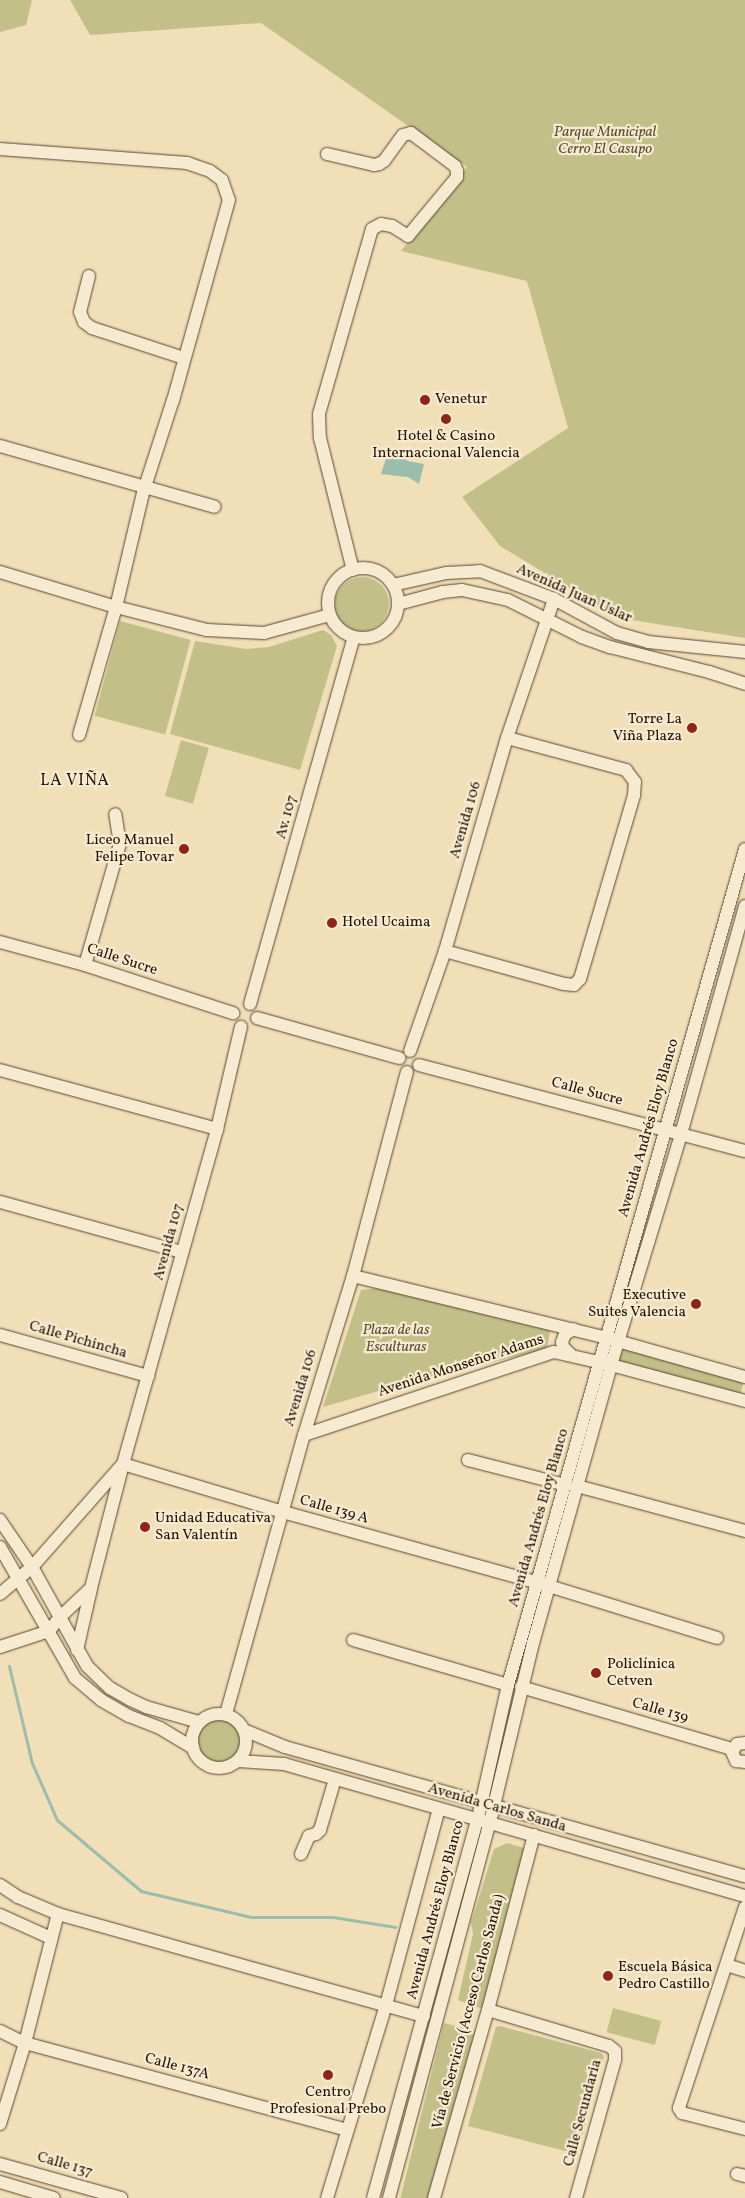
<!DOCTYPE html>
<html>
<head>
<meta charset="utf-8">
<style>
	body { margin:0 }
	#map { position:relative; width:745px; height:2198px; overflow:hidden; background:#f1dfb8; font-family:Vollkorn,serif }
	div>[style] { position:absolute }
	.green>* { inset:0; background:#c2bf89; transform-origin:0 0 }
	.round { border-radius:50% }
	.water>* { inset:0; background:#9bbdae }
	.stream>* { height:3px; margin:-1.5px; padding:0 1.5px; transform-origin:1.5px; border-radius:1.5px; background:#9bbdae }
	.roads { filter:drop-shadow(0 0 1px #594630) drop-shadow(0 0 1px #594630) }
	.minor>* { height:12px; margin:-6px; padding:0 6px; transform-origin:6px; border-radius:6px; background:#f6ead1 }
	.minor>.ring { margin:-6px; padding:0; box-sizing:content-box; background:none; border:12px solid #f6ead1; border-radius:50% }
	.dots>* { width:14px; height:14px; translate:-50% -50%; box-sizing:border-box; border:2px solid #f6ead1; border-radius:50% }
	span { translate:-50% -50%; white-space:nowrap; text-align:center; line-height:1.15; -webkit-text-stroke:4.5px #f6ead1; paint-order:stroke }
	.park-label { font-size:15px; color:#5d4f32; font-style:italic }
	.poi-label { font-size:15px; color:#261303 }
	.left { translate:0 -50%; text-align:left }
	.right { translate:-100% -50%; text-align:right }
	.street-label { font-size:15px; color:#261303 }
	.neighbourhood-label { font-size:16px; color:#261303; letter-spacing:1px }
</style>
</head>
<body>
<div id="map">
	<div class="green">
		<i style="clip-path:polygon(0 0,32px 0,26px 25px,0 32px)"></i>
		<i style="clip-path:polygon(70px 0,745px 0,745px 638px,619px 618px,500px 546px,462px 497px,568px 428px,527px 281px,401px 251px,467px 167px,261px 23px,90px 35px)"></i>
		<i class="round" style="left:335px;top:577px;width:54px;height:54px"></i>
		<i style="left:120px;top:621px;width:73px;height:98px;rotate:15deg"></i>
		<i style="clip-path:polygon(323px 630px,331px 635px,337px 646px,300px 770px,170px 734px,195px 641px,246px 649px,269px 647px)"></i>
		<i style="left:181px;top:740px;width:29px;height:58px;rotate:16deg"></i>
		<i style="clip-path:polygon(378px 1288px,550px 1330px,547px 1349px,410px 1382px,323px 1407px,361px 1290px)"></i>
		<i style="left:618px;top:1341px;width:132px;height:25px;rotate:16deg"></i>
		<i class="round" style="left:195px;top:1717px;width:48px;height:48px"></i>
		<i style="clip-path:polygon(507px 1843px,527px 1849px,483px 2009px,458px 2000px,473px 1934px,471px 1923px,494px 1849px)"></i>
		<i style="left:613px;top:2008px;width:50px;height:25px;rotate:15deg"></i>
		<i style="left:444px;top:2023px;width:34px;height:181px;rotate:14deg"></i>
		<i style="clip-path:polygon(500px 2026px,601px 2053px,604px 2056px,577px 2154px,468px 2126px,496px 2027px)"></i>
	</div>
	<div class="water">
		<i style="clip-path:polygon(389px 449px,408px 461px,424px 464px,419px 484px,408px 477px,381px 474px)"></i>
	</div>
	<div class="stream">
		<i style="left:9px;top:1666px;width:100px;rotate:76.7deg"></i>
		<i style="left:32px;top:1763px;width:62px;rotate:66.3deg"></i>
		<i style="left:57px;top:1820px;width:110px;rotate:40.2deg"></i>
		<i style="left:141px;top:1891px;width:113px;rotate:13.3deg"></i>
		<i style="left:251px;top:1917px;width:82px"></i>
		<i style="left:333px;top:1917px;width:63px;rotate:9.2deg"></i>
	</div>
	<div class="roads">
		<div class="minor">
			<i style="left:0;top:149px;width:188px;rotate:4.3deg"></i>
			<i style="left:187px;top:163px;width:24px;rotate:19deg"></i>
			<i style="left:210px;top:171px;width:15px;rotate:37deg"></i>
			<i style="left:222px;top:180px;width:21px;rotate:71deg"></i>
			<i style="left:229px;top:200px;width:208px;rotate:105.6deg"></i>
			<i style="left:173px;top:400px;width:98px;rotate:107.9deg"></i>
			<i style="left:143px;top:493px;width:117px;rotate:103.3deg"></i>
			<i style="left:116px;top:607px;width:133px;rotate:106.1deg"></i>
			<i style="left:327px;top:154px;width:48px;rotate:13.2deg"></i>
			<i style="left:374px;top:165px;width:5px;rotate:-11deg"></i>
			<i style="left:379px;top:164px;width:6px;rotate:-31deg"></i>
			<i style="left:384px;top:161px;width:32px;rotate:-54deg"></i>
			<i style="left:403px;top:135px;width:8px;rotate:-14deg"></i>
			<i style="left:411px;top:133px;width:55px;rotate:36.9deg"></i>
			<i style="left:455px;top:166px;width:5px;rotate:68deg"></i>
			<i style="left:457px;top:171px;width:6px;rotate:90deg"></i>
			<i style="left:457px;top:177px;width:77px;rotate:129.7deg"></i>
			<i style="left:408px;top:236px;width:19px;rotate:-148deg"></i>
			<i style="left:392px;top:226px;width:11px;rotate:-170deg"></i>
			<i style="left:381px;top:224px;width:10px;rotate:151deg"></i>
			<i style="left:372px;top:229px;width:192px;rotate:106deg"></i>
			<i style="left:319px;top:414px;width:24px;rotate:88deg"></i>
			<i style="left:320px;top:438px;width:136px;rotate:76deg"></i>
			<i style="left:89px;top:276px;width:37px;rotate:104deg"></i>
			<i style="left:80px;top:312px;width:11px;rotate:68deg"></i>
			<i style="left:84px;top:322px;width:10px;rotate:37deg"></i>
			<i style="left:92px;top:328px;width:97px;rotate:18.1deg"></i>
			<i style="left:0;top:446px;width:223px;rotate:15.8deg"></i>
			<i class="ring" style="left:328px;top:568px;width:58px;height:58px"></i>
			<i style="left:0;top:572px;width:121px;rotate:16.8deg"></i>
			<i style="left:116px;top:607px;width:94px;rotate:14.2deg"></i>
			<i style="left:207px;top:630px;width:57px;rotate:3deg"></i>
			<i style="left:264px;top:633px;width:68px;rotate:-15.3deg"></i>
			<i style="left:393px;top:585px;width:54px;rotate:-12.8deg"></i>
			<i style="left:446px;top:573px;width:34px;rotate:-3deg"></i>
			<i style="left:480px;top:571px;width:79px;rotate:20.7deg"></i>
			<i style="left:554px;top:599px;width:72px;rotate:28.4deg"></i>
			<i style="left:617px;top:633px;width:32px;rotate:16deg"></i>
			<i style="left:648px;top:642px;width:98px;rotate:5.9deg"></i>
			<i style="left:398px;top:604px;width:47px;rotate:-14.9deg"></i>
			<i style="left:443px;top:592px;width:19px;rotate:-6deg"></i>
			<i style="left:462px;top:590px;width:47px;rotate:12.3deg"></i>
			<i style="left:508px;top:600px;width:83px;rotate:26.6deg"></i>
			<i style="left:582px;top:637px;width:30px;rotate:20deg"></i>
			<i style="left:610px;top:647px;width:102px;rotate:14.2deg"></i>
			<i style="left:709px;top:672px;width:38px;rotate:18deg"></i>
			<i style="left:0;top:942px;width:88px;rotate:15.1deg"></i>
			<i style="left:85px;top:965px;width:156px;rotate:18deg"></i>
			<i style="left:445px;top:951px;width:123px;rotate:15.5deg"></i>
			<i style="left:564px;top:984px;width:10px;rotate:6deg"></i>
			<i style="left:574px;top:985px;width:8px;rotate:-45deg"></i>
			<i style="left:580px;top:979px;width:192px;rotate:-73.6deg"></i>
			<i style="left:634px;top:795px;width:13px;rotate:-86deg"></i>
			<i style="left:635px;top:782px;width:15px;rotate:-127deg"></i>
			<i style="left:626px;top:770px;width:123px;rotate:-164.9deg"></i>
			<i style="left:85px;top:965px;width:126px;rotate:-73.9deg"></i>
			<i style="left:120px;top:844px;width:30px;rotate:-99deg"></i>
			<i style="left:250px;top:1004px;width:381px;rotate:-74.2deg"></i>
			<i style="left:257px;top:1018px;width:148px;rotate:15.7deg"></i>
			<i style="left:410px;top:1051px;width:106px;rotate:-70.7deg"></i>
			<i style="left:445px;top:951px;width:222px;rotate:-73.8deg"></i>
			<i style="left:507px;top:738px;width:147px;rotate:-71.3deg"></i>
			<i style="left:419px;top:1065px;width:337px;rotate:14.8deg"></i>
			<i style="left:0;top:1070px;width:225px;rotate:15.2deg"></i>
			<i style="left:0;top:1202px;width:189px;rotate:15.4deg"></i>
			<i style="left:353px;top:1276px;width:261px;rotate:13.7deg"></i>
			<i style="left:607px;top:1338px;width:143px;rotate:15.8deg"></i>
			<i style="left:0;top:1335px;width:154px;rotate:15.5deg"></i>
			<i style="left:571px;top:1355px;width:11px;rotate:-135deg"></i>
			<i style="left:563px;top:1347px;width:5px;rotate:-101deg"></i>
			<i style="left:562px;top:1342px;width:9px;rotate:-69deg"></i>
			<i style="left:565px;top:1334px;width:10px;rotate:-29deg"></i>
			<i style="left:304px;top:1435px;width:263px;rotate:-18.4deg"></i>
			<i style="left:554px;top:1352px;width:58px;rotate:12.8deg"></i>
			<i style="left:611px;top:1365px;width:139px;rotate:15deg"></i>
			<i style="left:468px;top:1460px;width:101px;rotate:14.3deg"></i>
			<i style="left:123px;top:1464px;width:167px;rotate:16.7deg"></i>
			<i style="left:283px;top:1512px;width:276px;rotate:15.5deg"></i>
			<i style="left:549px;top:1586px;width:176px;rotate:17.2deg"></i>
			<i style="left:577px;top:1486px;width:174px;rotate:15deg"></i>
			<i style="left:0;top:1520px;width:57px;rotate:55.8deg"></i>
			<i style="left:32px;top:1567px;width:113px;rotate:60.9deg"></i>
			<i style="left:87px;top:1666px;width:32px;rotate:44deg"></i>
			<i style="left:110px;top:1688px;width:24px;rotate:30deg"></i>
			<i style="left:131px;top:1700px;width:17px;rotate:25deg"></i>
			<i style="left:146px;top:1707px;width:55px;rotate:15.8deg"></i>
			<i style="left:0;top:1547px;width:151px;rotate:60.2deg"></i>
			<i style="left:75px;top:1678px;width:34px;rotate:40deg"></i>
			<i style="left:101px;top:1700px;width:32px;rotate:30deg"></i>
			<i style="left:129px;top:1716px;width:33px;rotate:21deg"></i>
			<i style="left:160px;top:1728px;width:39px;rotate:31deg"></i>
			<i style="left:0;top:1594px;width:42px;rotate:-40.2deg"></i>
			<i style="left:32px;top:1567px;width:135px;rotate:-48.6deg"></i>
			<i style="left:353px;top:1640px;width:161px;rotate:16.2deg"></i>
			<i style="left:0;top:1647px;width:52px;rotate:-18.1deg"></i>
			<i style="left:49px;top:1631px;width:16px;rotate:-52deg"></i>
			<i style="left:59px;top:1618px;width:44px;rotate:-43.2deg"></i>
			<i style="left:91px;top:1588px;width:128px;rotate:-75.5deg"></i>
			<i style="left:123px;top:1464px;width:348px;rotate:-74.3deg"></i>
			<i style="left:217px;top:1129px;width:105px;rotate:-76.8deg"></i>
			<i style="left:77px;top:1650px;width:63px;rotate:-77.1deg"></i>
			<i style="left:521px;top:1687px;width:220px;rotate:16.4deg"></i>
			<i class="ring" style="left:192px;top:1714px;width:42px;height:42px"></i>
			<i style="left:226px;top:1714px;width:290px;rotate:-74.4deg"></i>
			<i style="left:304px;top:1435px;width:166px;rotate:-72.9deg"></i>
			<i style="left:353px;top:1276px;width:211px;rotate:-75.2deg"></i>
			<i style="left:244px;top:1730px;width:44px;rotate:22.5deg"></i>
			<i style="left:285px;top:1747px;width:478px;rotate:15.7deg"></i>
			<i style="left:745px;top:1743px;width:8px;rotate:173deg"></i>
			<i style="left:737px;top:1744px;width:9px;rotate:122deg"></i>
			<i style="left:732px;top:1752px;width:10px;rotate:66deg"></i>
			<i style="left:736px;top:1761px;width:9px;rotate:6deg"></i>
			<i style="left:238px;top:1761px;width:46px;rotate:3.7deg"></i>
			<i style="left:284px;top:1764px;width:480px;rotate:16deg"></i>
			<i style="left:301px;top:1854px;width:20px;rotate:-66deg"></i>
			<i style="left:309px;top:1836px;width:7px;rotate:-16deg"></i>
			<i style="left:316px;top:1834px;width:6px;rotate:-45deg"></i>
			<i style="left:320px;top:1830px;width:53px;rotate:-73.6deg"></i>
			<i style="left:0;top:1885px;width:22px;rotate:34deg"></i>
			<i style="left:18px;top:1897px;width:43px;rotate:23deg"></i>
			<i style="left:58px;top:1914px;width:380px;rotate:15.6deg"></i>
			<i style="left:745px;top:1907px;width:212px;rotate:108.2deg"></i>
			<i style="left:679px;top:2108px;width:6px;rotate:59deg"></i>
			<i style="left:682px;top:2113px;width:65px;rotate:14.3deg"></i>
			<i style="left:0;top:1915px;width:56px;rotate:24.3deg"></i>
			<i style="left:727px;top:1965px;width:19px;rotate:18deg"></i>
			<i style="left:488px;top:2010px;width:126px;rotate:16.6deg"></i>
			<i style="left:609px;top:2046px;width:8px;rotate:40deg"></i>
			<i style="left:615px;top:2051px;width:9px;rotate:90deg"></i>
			<i style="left:615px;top:2060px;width:143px;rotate:105.8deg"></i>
			<i style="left:0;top:2031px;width:28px;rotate:26deg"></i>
			<i style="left:25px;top:2043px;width:334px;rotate:15.1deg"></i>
			<i style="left:0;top:2124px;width:85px;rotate:-72.8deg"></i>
			<i style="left:25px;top:2043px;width:133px;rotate:-75.7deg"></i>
			<i style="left:0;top:2164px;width:126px;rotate:15.7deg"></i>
			<i style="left:737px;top:2174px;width:8px;rotate:14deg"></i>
			<i style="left:0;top:2182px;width:56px;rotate:16.5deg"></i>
			<i style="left:327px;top:2198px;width:202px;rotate:-73deg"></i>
			<i style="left:386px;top:2005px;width:203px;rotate:-74.9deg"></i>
			<i style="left:373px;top:2198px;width:394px;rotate:-74.6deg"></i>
			<i style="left:478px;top:1818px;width:136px;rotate:-77.3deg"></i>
			<i style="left:508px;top:1685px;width:869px;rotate:-74.17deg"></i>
			<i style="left:389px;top:2198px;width:389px;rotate:-75deg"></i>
			<i style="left:490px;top:1822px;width:184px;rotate:-76.5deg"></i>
			<i style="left:533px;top:1643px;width:289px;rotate:-74.3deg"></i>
			<i style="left:611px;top:1365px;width:241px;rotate:-73.1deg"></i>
			<i style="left:681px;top:1134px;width:237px;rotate:-74.3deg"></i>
			<i style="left:434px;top:2198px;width:196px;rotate:-74deg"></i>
			<i style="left:488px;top:2010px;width:181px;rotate:-75.3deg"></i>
		</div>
	</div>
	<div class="dots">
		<i style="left:425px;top:400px;background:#8f2418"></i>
		<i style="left:446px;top:419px;background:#8f2418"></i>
		<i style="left:692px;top:728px;background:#8f2418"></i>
		<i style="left:184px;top:849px;background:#8f2418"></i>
		<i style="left:332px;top:923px;background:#8f2418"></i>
		<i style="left:696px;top:1304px;background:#8f2418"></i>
		<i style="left:145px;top:1527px;background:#8f2418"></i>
		<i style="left:596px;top:1673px;background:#8f2418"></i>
		<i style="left:608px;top:1976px;background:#8f2418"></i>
		<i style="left:328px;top:2075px;background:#8f2418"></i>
	</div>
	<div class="park-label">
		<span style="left:605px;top:141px">Parque Municipal<br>Cerro El Casupo</span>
		<span style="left:396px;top:1339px">Plaza de las<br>Esculturas</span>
	</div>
	<div class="poi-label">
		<span class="left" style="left:435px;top:400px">Venetur</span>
		<span style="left:446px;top:445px">Hotel &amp; Casino<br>Internacional Valencia</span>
		<span class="right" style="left:682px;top:728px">Torre La<br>Viña Plaza</span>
		<span class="right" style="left:174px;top:849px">Liceo Manuel<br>Felipe Tovar</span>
		<span class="left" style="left:342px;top:923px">Hotel Ucaima</span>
		<span class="right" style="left:686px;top:1304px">Executive<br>Suites Valencia</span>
		<span class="left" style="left:155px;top:1527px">Unidad Educativa<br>San Valentín</span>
		<span class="left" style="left:607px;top:1673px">Policlínica<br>Cetven</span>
		<span class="left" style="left:618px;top:1976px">Escuela Básica<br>Pedro Castillo</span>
		<span style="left:328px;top:2101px">Centro<br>Profesional Prebo</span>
	</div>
	<div class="street-label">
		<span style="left:574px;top:594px;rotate:24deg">Avenida Juan Uslar</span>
		<span style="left:287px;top:817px;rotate:-75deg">Av. 107</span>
		<span style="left:466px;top:820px;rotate:-74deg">Avenida 106</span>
		<span style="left:122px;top:960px;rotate:18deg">Calle Sucre</span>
		<span style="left:587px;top:1092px;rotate:15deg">Calle Sucre</span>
		<span style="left:649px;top:1128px;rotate:-74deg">Avenida Andrés Eloy Blanco</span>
		<span style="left:169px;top:1242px;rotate:-75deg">Avenida 107</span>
		<span style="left:78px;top:1340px;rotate:16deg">Calle Pichincha</span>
		<span style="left:461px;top:1366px;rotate:-18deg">Avenida Monseñor Adams</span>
		<span style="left:301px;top:1388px;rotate:-73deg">Avenida 106</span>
		<span style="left:334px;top:1510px;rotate:16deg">Calle 139 A</span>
		<span style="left:539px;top:1518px;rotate:-74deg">Avenida Andrés Eloy Blanco</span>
		<span style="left:660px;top:1711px;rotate:16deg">Calle 139</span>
		<span style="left:497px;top:1808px;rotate:16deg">Avenida Carlos Sanda</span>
		<span style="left:436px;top:1910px;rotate:-75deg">Avenida Andrés Eloy Blanco</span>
		<span style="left:469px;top:2012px;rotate:-75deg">Vía de Servicio (Acceso Carlos Sanda)</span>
		<span style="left:177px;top:2067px;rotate:15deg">Calle 137A</span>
		<span style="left:583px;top:2113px;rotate:-75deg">Calle Secundaria</span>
		<span style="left:65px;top:2165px;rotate:16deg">Calle 137</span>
	</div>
	<div class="neighbourhood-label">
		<span style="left:75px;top:781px">LA VIÑA</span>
	</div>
</div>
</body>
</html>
